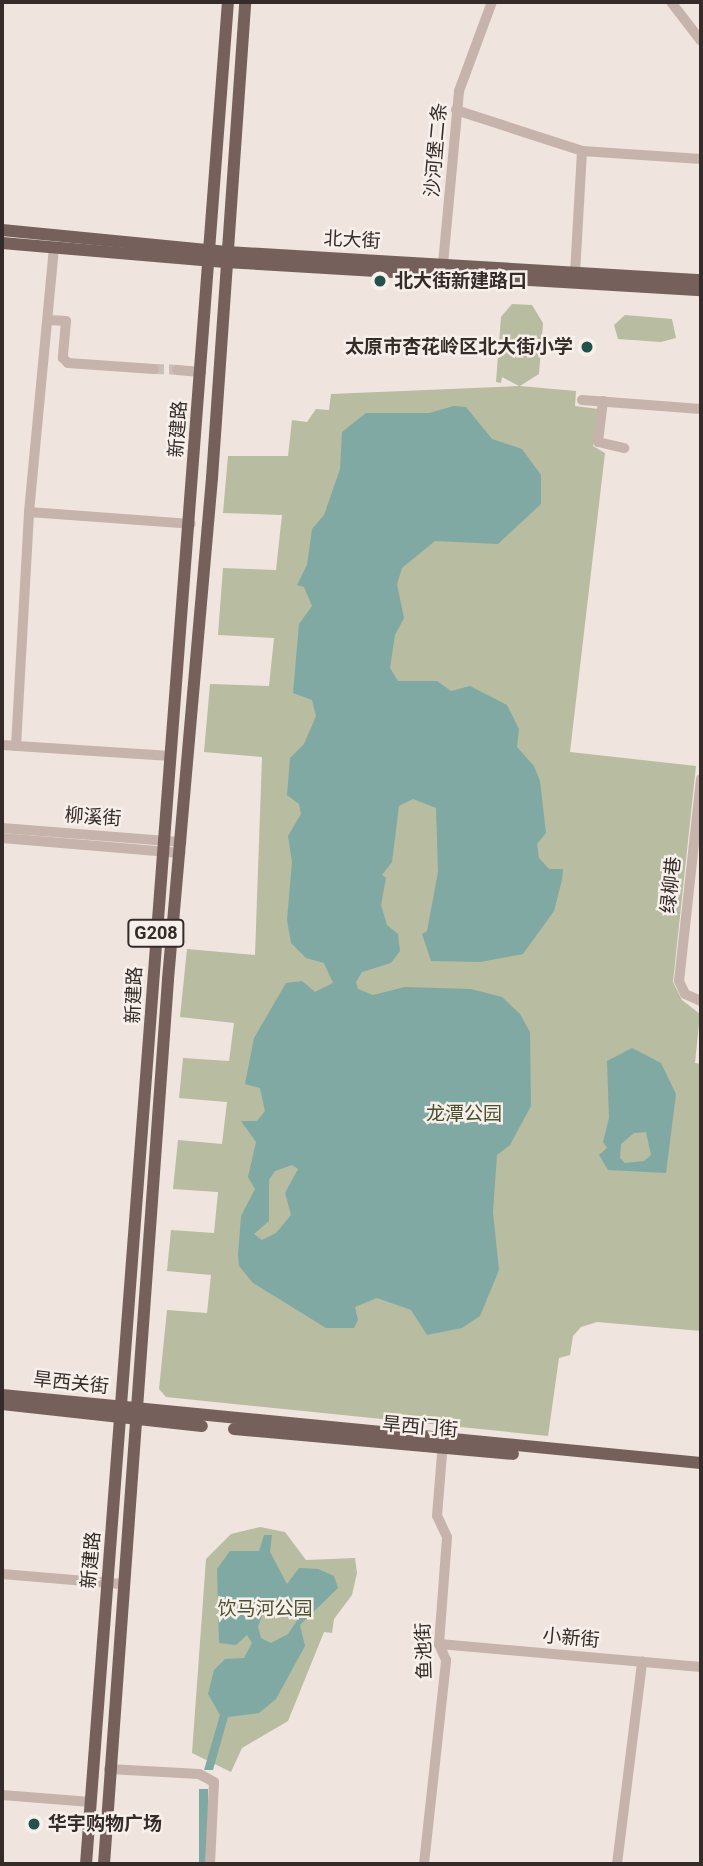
<!DOCTYPE html>
<html>
<head>
<meta charset="utf-8">
<style>
	body { margin:0 }
	#map { position:relative; width:703px; height:1866px; overflow:hidden; background:#efe4de; font-family:Roboto,"Noto Sans SC",sans-serif }
	div>[style] { position:absolute }
	.green>* { inset:0; background:#b8bca0 }
	.water>* { inset:0; background:#80a9a3; transform-origin:0 0 }
	.minor-tunnel>* { height:10px; margin-top:-5px; transform-origin:0; background:repeating-linear-gradient(90deg,#cabfba 0 10px,transparent 0 15px) }
	.minor>* { height:10px; margin:-5px; padding:0 5px; transform-origin:5px; border-radius:5px; background:#c6b3ab }
	.major>* { height:12px; margin:-6px; padding:0 6px; transform-origin:6px; border-radius:6px; background:#75605c }
	.dots>* { width:19px; height:19px; translate:-50% -50%; box-sizing:border-box; border:4px solid #f7efea; border-radius:50% }
	span { translate:-50% -50%; white-space:nowrap; text-align:center; line-height:1.15; -webkit-text-stroke:5px #f7efea; paint-order:stroke }
	.shield-label span { padding:2px 5px; background:#f7efea; border:2px solid; border-radius:5px; -webkit-text-stroke-width:0 }
	.shield-label { font-size:18px; color:#352b29; font-weight:700 }
	.street-label { font-size:19px; color:#352b29 }
	.poi-label { font-size:19px; color:#352b29; font-weight:700 }
	.left { translate:0 -50%; text-align:left }
	.right { translate:-100% -50%; text-align:right }
	.park-label { font-size:19px; color:#4a5030 }
	.frame { position:absolute; inset:0; border:4px solid #352b29; pointer-events:none }
</style>
</head>
<body>
<div id="map">
	<div class="green">
		<i style="clip-path:polygon(512px 304px,532px 305px,543px 323px,539px 374px,520px 386px,576px 391px,575px 406px,598px 409px,593px 446px,605px 453px,570px 752px,696px 766px,673px 982px,682px 1000px,700px 1014px,695px 1063px,701px 1064px,701px 1331px,597px 1322px,581px 1327px,573px 1336px,570px 1355px,559px 1358px,548px 1436px,166px 1397px,159px 1389px,167px 1310px,207px 1313px,211px 1275px,167px 1271px,171px 1230px,214px 1233px,218px 1192px,173px 1189px,178px 1140px,222px 1144px,227px 1102px,179px 1098px,183px 1058px,229px 1061px,234px 1023px,180px 1017px,187px 949px,255px 955px,262px 757px,204px 752px,210px 684px,269px 686px,274px 638px,218px 635px,223px 568px,276px 570px,282px 515px,223px 513px,228px 456px,288px 456px,292px 420px,307px 422px,316px 409px,329px 410px,331px 394px,519px 386px,502px 377px,501px 383px,496px 382px,501px 317px)"></i>
		<i style="clip-path:polygon(625px 315px,672px 319px,676px 338px,661px 342px,618px 339px,614px 325px)"></i>
		<i style="clip-path:polygon(260px 1527px,285px 1532px,306px 1560px,355px 1558px,357px 1573px,352px 1595px,334px 1619px,332px 1633px,324px 1632px,288px 1721px,242px 1748px,231px 1772px,192px 1753px,206px 1559px,231px 1534px)"></i>
	</div>
	<div class="water">
		<i style="clip-path:polygon(evenodd,454px 406px,466px 407px,492px 439px,522px 449px,541px 475px,541px 504px,498px 544px,435px 541px,402px 568px,397px 584px,404px 618px,395px 635px,390px 668px,398px 681px,437px 681px,451px 691px,470px 686px,507px 705px,519px 729px,517px 747px,534px 766px,540px 781px,546px 833px,537px 844px,539px 858px,549px 869px,563px 869px,562px 880px,554px 911px,523px 954px,480px 962px,431px 961px,422px 934px,427px 931px,438px 872px,436px 808px,413px 799px,399px 806px,392px 862px,382px 875px,386px 878px,381px 905px,387px 925px,398px 934px,400px 951px,391px 963px,362px 972px,356px 982px,358px 989px,373px 995px,405px 987px,471px 989px,502px 997px,520px 1014px,530px 1032px,531px 1106px,510px 1145px,497px 1155px,493px 1212px,499px 1270px,480px 1316px,462px 1328px,427px 1335px,411px 1310px,377px 1298px,355px 1307px,358px 1320px,354px 1328px,326px 1328px,253px 1283px,239px 1266px,238px 1255px,241px 1216px,255px 1189px,248px 1177px,256px 1142px,241px 1121px,257px 1121px,265px 1111px,260px 1088px,245px 1084px,254px 1038px,286px 983px,302px 981px,315px 992px,333px 983px,324px 963px,306px 958px,291px 943px,287px 920px,292px 862px,288px 836px,301px 814px,299px 804px,287px 795px,290px 758px,304px 744px,316px 716px,312px 700px,293px 693px,299px 624px,312px 606px,304px 587px,297px 585px,307px 565px,312px 529px,324px 515px,340px 469px,342px 432px,366px 413px,429px 413px,454px 406px,292px 1165px,298px 1169px,285px 1193px,291px 1215px,276px 1233px,262px 1240px,254px 1234px,269px 1221px,269px 1180px,275px 1171px,292px 1165px)"></i>
		<i style="clip-path:polygon(evenodd,632px 1048px,661px 1063px,676px 1094px,666px 1173px,608px 1170px,599px 1155px,607px 1148px,603px 1142px,609px 1118px,607px 1061px,632px 1048px,646px 1132px,651px 1155px,644px 1161px,625px 1163px,620px 1158px,621px 1144px,634px 1133px,646px 1132px)"></i>
		<i style="clip-path:polygon(evenodd,264px 1535px,272px 1535px,270px 1552px,287px 1584px,299px 1568px,318px 1569px,334px 1576px,338px 1588px,300px 1625px,305px 1646px,276px 1699px,259px 1713px,228px 1717px,213px 1770px,204px 1770px,220px 1715px,208px 1694px,214px 1670px,225px 1659px,244px 1658px,252px 1643px,247px 1635px,236px 1645px,219px 1643px,217px 1569px,230px 1551px,259px 1551px,264px 1535px,295px 1602px,302px 1613px,288px 1634px,271px 1643px,261px 1638px,258px 1627px,263px 1613px,277px 1603px,295px 1602px)"></i>
		<i style="left:199px;top:1789px;width:9px;height:76px"></i>
	</div>
	<div class="minor-tunnel">
		<i style="left:154px;top:369px;width:23px;rotate:2deg"></i>
	</div>
	<div class="minor">
		<i style="left:671px;top:2px;width:49px;rotate:52.4deg"></i>
		<i style="left:456px;top:110px;width:133px;rotate:18deg"></i>
		<i style="left:582px;top:151px;width:119px;rotate:3.8deg"></i>
		<i style="left:443px;top:264px;width:174px;rotate:-84.7deg"></i>
		<i style="left:459px;top:91px;width:95px;rotate:-69.7deg"></i>
		<i style="left:575px;top:273px;width:122px;rotate:-86.7deg"></i>
		<i style="left:49px;top:320px;width:17px;rotate:3deg"></i>
		<i style="left:66px;top:321px;width:37px;rotate:95deg"></i>
		<i style="left:63px;top:358px;width:7px;rotate:45deg"></i>
		<i style="left:68px;top:363px;width:86px;rotate:4deg"></i>
		<i style="left:177px;top:370px;width:24px;rotate:5deg"></i>
		<i style="left:582px;top:400px;width:119px;rotate:4.3deg"></i>
		<i style="left:603px;top:401px;width:41px;rotate:97deg"></i>
		<i style="left:598px;top:442px;width:27px;rotate:13deg"></i>
		<i style="left:29px;top:512px;width:162px;rotate:4.2deg"></i>
		<i style="left:2px;top:745px;width:169px;rotate:3.7deg"></i>
		<i style="left:16px;top:746px;width:234px;rotate:-86.8deg"></i>
		<i style="left:29px;top:512px;width:265px;rotate:-84.6deg"></i>
		<i style="left:701px;top:779px;width:203px;rotate:96.2deg"></i>
		<i style="left:679px;top:981px;width:14px;rotate:65deg"></i>
		<i style="left:685px;top:994px;width:17px;rotate:24deg"></i>
		<i style="left:2px;top:828px;width:180px;rotate:4.5deg"></i>
		<i style="left:2px;top:838px;width:179px;rotate:4.8deg"></i>
		<i style="left:2px;top:1574px;width:120px;rotate:4.8deg"></i>
		<i style="left:439px;top:1644px;width:263px;rotate:5deg"></i>
		<i style="left:109px;top:1769px;width:90px;rotate:3.2deg"></i>
		<i style="left:199px;top:1774px;width:17px;rotate:28deg"></i>
		<i style="left:214px;top:1782px;width:82px;rotate:92.8deg"></i>
		<i style="left:2px;top:1795px;width:89px;rotate:4.5deg"></i>
		<i style="left:424px;top:1864px;width:205px;rotate:-83.8deg"></i>
		<i style="left:446px;top:1660px;width:17px;rotate:-114deg"></i>
		<i style="left:439px;top:1644px;width:107px;rotate:-85.7deg"></i>
		<i style="left:447px;top:1537px;width:23px;rotate:-115deg"></i>
		<i style="left:437px;top:1516px;width:74px;rotate:-85.4deg"></i>
		<i style="left:617px;top:1864px;width:204px;rotate:-82.9deg"></i>
	</div>
	<div class="major">
		<i style="left:2px;top:230px;width:226px;rotate:5.6deg"></i>
		<i style="left:227px;top:252px;width:475px;rotate:3.4deg"></i>
		<i style="left:2px;top:243px;width:224px;rotate:4.9deg"></i>
		<i style="left:225px;top:262px;width:477px;rotate:3.4deg"></i>
		<i style="left:2px;top:1395px;width:702px;rotate:5.56deg"></i>
		<i style="left:2px;top:1404px;width:201px;rotate:6.3deg"></i>
		<i style="left:234px;top:1429px;width:280px;rotate:5.1deg"></i>
		<i style="left:86px;top:1864px;width:1867px;rotate:-85.64deg"></i>
		<i style="left:104px;top:1864px;width:887px;rotate:-85.86deg"></i>
		<i style="left:168px;top:979px;width:503px;rotate:-84.98deg"></i>
		<i style="left:212px;top:478px;width:477px;rotate:-86deg"></i>
	</div>
	<div class="dots">
		<i style="left:380px;top:281px;background:#24514c"></i>
		<i style="left:587px;top:347px;background:#24514c"></i>
		<i style="left:34px;top:1824px;background:#24514c"></i>
	</div>
	<div class="shield-label">
		<span style="left:156px;top:933px">G208</span>
	</div>
	<div class="street-label">
		<span style="left:436px;top:150px;rotate:-85deg">沙河堡二条</span>
		<span style="left:352px;top:240px;rotate:3deg">北大街</span>
		<span style="left:178px;top:429px;rotate:-86deg">新建路</span>
		<span style="left:93px;top:817px;rotate:4deg">柳溪街</span>
		<span style="left:671px;top:885px;rotate:-84deg">绿柳巷</span>
		<span style="left:134px;top:995px;rotate:-88deg">新建路</span>
		<span style="left:71px;top:1383px;rotate:6deg">旱西关街</span>
		<span style="left:420px;top:1427px;rotate:5deg">旱西门街</span>
		<span style="left:91px;top:1560px;rotate:-85deg">新建路</span>
		<span style="left:571px;top:1638px;rotate:5deg">小新街</span>
		<span style="left:424px;top:1651px;rotate:-92deg">鱼池街</span>
	</div>
	<div class="poi-label">
		<span class="left" style="left:394px;top:281px">北大街新建路口</span>
		<span class="right" style="left:573px;top:347px">太原市杏花岭区北大街小学</span>
		<span class="left" style="left:48px;top:1824px">华宇购物广场</span>
	</div>
	<div class="park-label">
		<span style="left:464px;top:1114px">龙潭公园</span>
		<span style="left:265px;top:1609px">饮马河公园</span>
	</div>
	<div class="frame"></div>
</div>
</body>
</html>
